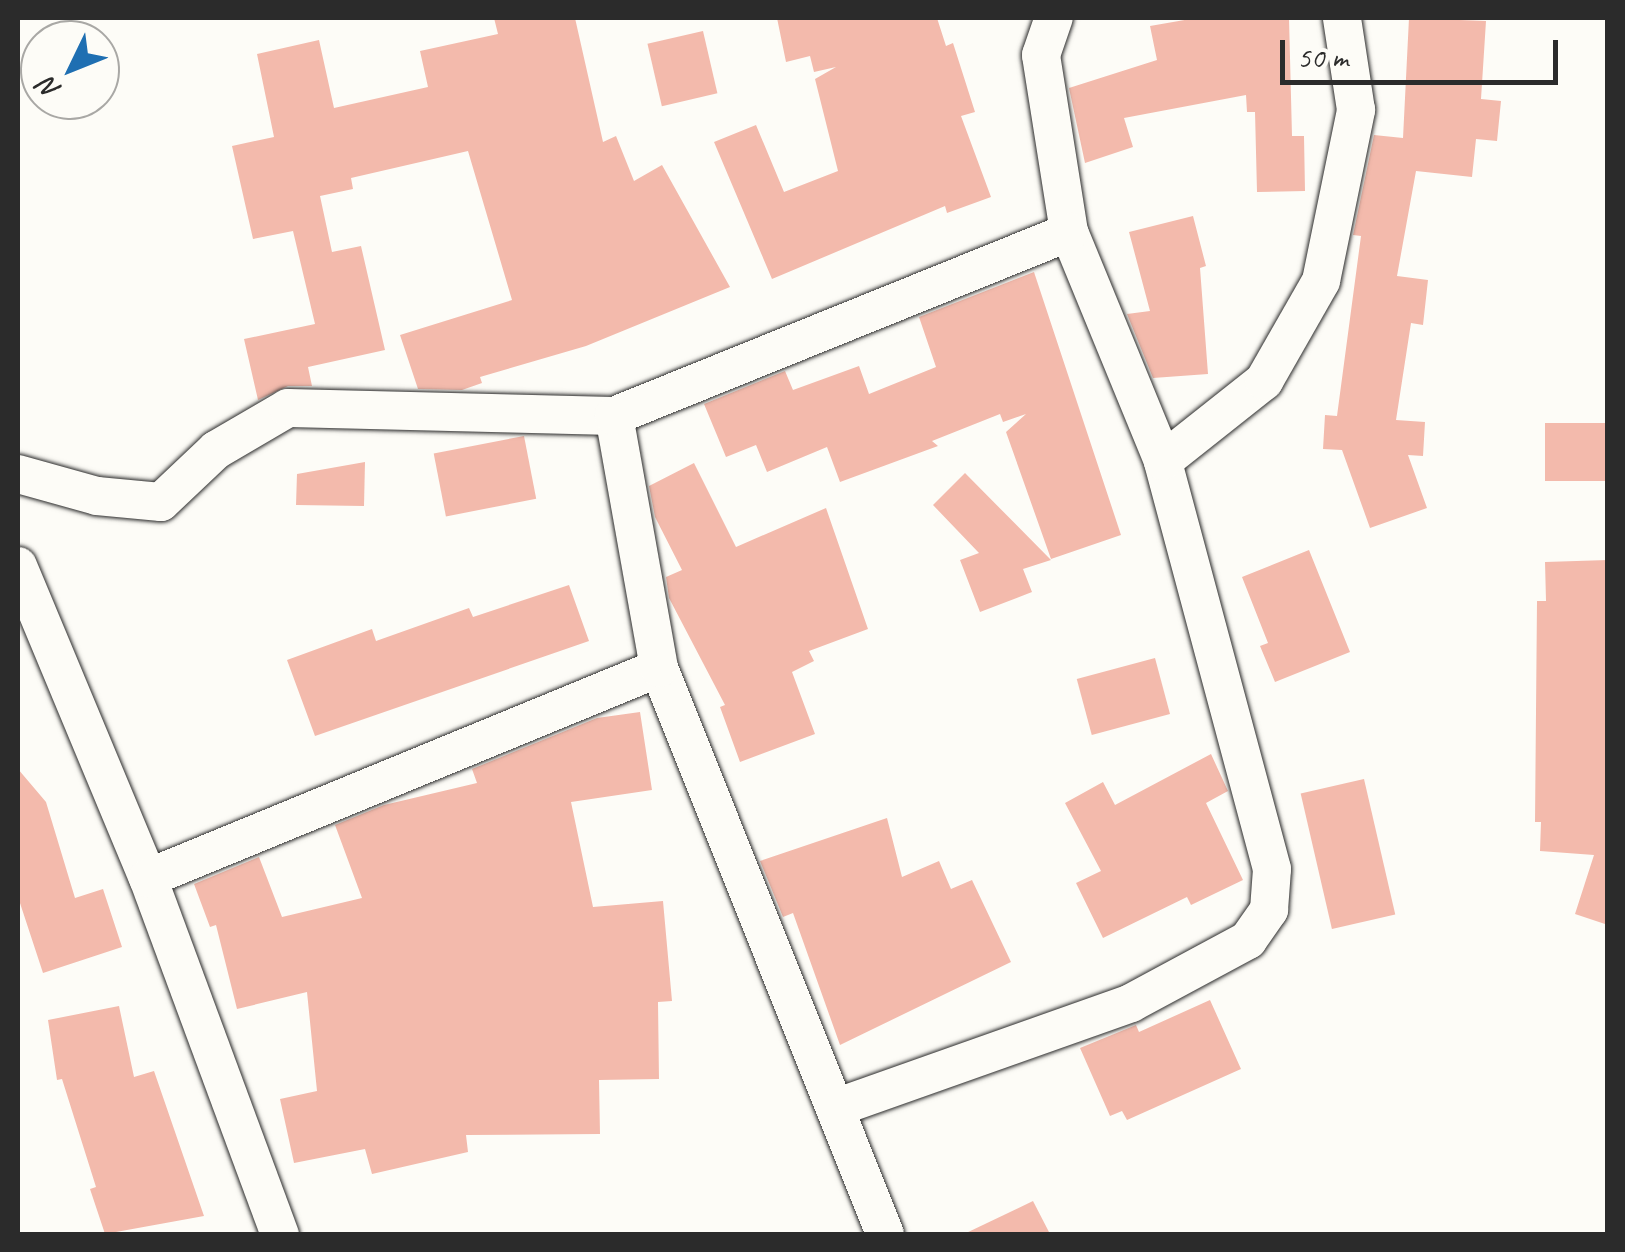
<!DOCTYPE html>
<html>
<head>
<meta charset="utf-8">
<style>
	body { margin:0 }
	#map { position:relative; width:1625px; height:1252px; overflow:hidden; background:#fdfcf7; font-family:Caveat,sans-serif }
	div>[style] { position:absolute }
	.building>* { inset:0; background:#f3baac; transform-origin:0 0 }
	.roads { filter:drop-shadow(0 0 2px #2b2b2b) drop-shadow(0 0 2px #2b2b2b) }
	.minor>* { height:38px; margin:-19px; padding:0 19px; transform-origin:19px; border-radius:19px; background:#fdfcf7 }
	span { translate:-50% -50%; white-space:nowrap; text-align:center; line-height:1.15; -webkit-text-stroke:8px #fdfcf7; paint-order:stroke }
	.frame { position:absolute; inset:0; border:20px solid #2b2b2b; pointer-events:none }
	.north { position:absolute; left:20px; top:20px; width:100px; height:100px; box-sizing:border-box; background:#fdfcf7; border:2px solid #a9a8a5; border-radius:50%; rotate:227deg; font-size:28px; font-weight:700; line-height:40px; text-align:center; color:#2b2b2b }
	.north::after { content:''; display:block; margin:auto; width:35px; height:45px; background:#1f6fb2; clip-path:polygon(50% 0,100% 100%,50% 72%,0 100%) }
	.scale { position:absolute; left:1280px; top:40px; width:278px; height:45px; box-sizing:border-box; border:5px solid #2b2b2b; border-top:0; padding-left:12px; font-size:30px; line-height:35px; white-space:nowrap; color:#2b2b2b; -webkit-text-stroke:8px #fdfcf7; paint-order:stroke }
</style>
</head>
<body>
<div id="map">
	<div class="building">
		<i style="clip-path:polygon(494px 18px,575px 18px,603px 142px,616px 136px,634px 181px,662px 165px,730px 287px,586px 346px,480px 377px,482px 383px,462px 390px,418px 389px,400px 335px,512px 300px,468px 151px,351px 178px,353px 189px,320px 196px,332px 252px,361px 246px,385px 350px,308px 367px,312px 386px,288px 386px,258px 400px,244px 339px,315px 324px,293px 231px,253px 239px,232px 146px,274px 137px,257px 54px,319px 40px,334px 108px,428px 87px,420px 51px,498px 34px)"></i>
		<i style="clip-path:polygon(777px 18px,937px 18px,946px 46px,953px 43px,975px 112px,961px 116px,991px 197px,947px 213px,945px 206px,772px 279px,714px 142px,756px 125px,784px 192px,838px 171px,815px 79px,836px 67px,814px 72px,810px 56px,786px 62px)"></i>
		<i style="clip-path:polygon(1196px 18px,1289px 18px,1292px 136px,1304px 136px,1305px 191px,1257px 192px,1255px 112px,1247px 112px,1246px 95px,1124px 118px,1133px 147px,1085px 163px,1069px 88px,1157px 60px,1150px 26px)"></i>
		<i style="clip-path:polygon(1409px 18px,1486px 21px,1481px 99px,1501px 101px,1497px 141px,1476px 139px,1472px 177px,1416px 171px,1397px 276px,1428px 280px,1423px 325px,1411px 323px,1396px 420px,1425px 422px,1423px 456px,1408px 455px,1427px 508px,1370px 528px,1342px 450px,1323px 449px,1325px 415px,1337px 416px,1361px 236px,1353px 235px,1374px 135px,1403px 138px)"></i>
		<i style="left:703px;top:31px;width:64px;height:57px;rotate:77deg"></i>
		<i style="clip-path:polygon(1193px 216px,1206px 266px,1200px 268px,1208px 374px,1153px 378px,1127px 314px,1150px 311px,1129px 232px)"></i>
		<i style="clip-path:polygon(1034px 272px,1121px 535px,1051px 559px,1006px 432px,1026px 414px,1003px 422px,1000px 414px,932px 441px,938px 446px,840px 482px,827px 447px,767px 472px,756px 445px,726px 457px,704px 404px,785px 371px,793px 390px,859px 366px,869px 394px,936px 367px,919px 317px)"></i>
		<i style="left:1545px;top:423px;width:63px;height:58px"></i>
		<i style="left:524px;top:436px;width:64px;height:92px;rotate:79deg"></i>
		<i style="clip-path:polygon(365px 462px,364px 506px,296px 505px,297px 474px)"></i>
		<i style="clip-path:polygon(694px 463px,736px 547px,826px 508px,868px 629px,809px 651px,814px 661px,792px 672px,815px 734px,740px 762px,720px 707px,725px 705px,669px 598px,666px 577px,682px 570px,655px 517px,649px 486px)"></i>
		<i style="clip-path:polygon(965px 473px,1051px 560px,1023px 569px,1032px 592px,980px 612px,960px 560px,979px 553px,933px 505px)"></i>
		<i style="clip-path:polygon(1309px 550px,1350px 652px,1275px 682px,1260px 646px,1268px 643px,1242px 577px)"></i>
		<i style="clip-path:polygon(1608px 560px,1608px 925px,1575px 914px,1594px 855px,1540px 851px,1541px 822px,1535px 822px,1537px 601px,1546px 601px,1545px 562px)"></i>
		<i style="clip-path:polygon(569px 585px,589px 641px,315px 736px,287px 660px,372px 629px,376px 641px,469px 608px,473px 617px)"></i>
		<i style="left:1155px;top:658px;width:58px;height:81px;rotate:75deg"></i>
		<i style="clip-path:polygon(640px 712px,652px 790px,571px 802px,593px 907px,663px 901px,672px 1001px,658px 1002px,659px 1079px,599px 1080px,600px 1134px,466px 1135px,468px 1152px,372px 1174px,365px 1149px,294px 1163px,280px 1099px,317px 1091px,307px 992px,237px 1009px,216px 925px,210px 927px,194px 884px,259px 857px,282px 917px,362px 898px,335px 825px,384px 805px,477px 783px,472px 769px,597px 718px)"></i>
		<i style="clip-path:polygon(1211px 754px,1228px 791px,1206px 803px,1243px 880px,1191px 905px,1187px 897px,1103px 938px,1076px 883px,1101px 871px,1065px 803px,1103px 782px,1115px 805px)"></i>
		<i style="clip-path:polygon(18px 769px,46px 802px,75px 898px,103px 889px,122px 947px,43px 973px,18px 897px)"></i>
		<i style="left:1364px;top:779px;width:139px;height:65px;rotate:77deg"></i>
		<i style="clip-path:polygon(887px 818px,902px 877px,939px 861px,951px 889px,972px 880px,1011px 962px,840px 1045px,793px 913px,783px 917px,760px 861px)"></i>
		<i style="clip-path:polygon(1210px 1000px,1241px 1069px,1127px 1120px,1122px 1111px,1110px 1116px,1080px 1048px,1136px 1025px,1139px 1032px)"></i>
		<i style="clip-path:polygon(119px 1006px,134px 1077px,154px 1071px,204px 1216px,105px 1234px,90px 1189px,96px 1187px,62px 1079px,57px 1080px,48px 1020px)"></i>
		<i style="clip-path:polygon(1033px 1201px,1050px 1234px,964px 1234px)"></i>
	</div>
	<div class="roads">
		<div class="minor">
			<i style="left:1163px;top:461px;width:129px;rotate:-38.4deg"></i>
			<i style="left:1264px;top:381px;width:115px;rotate:-60.3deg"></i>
			<i style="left:1321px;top:281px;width:175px;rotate:-78.4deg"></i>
			<i style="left:1356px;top:110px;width:93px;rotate:-98.7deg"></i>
			<i style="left:18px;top:474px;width:82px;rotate:15.6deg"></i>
			<i style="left:97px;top:496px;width:64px;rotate:5.4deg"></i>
			<i style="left:161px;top:502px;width:76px;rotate:-43.4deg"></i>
			<i style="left:216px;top:450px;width:83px;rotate:-30.3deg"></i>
			<i style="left:288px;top:408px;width:326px;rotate:1.4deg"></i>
			<i style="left:18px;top:566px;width:338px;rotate:67.4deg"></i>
			<i style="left:148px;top:878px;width:380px;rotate:69.7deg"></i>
			<i style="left:148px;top:878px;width:552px;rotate:-22.34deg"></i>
			<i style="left:835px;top:1108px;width:314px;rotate:-19.5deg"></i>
			<i style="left:1131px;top:1003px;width:133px;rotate:-28.3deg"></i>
			<i style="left:1248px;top:940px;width:37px;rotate:-55deg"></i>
			<i style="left:1269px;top:910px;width:41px;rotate:-85.8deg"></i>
			<i style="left:1272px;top:869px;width:422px;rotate:-105deg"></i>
			<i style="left:1163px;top:461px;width:248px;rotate:-112.3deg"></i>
			<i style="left:1069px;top:232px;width:179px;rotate:-99deg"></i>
			<i style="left:1041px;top:55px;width:39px;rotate:-71deg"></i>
			<i style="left:885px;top:1234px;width:609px;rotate:-111.77deg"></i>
			<i style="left:659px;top:668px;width:256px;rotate:-100.1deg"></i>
			<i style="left:614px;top:416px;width:491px;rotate:-22deg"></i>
		</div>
	</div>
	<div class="frame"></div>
	<div class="north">N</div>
	<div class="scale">50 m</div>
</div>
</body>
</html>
